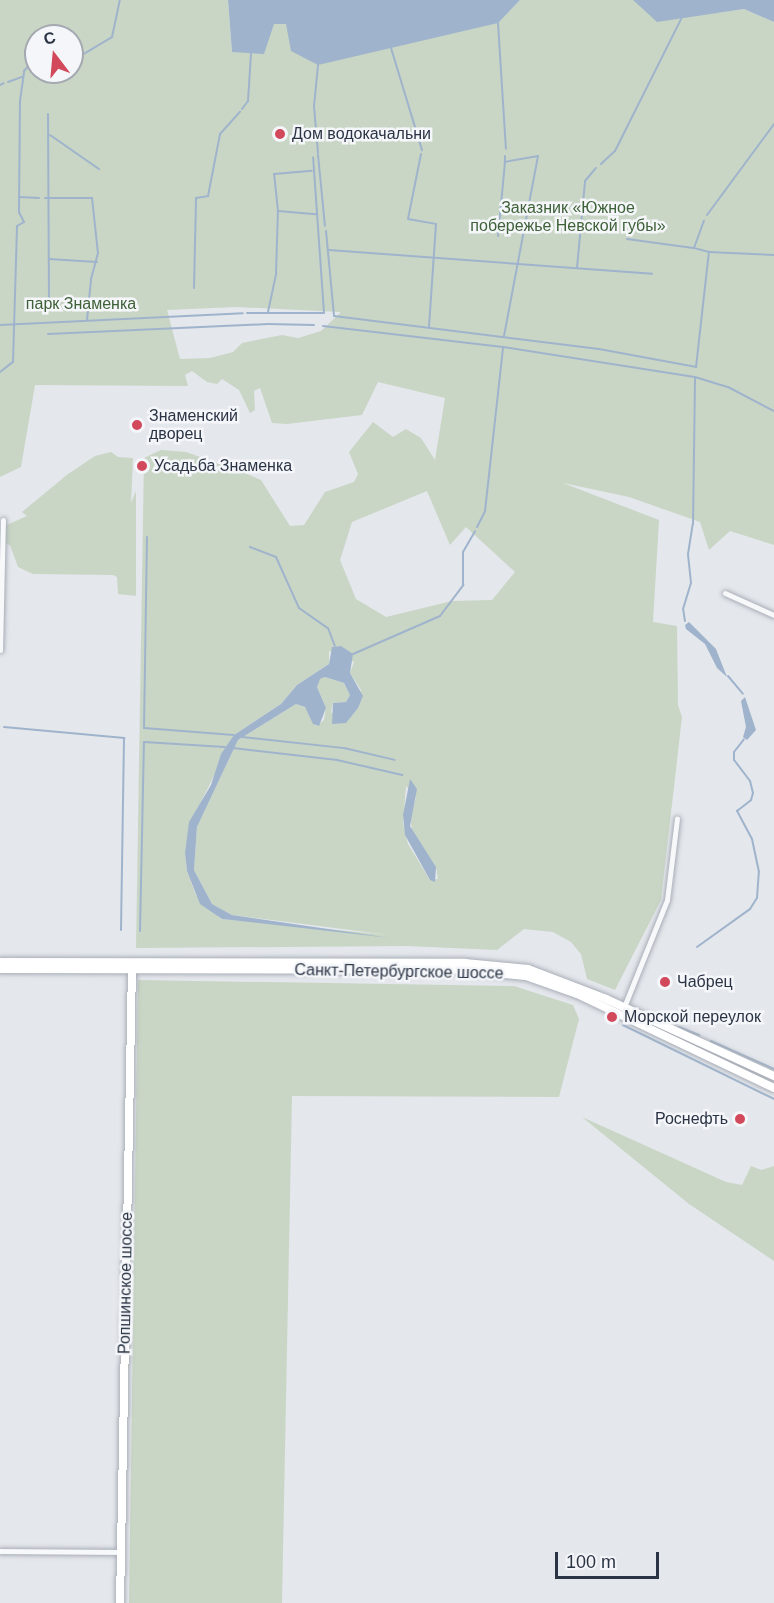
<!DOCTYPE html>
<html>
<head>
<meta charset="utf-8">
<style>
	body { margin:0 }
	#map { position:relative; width:774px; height:1603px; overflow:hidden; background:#e4e7ec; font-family:Helvetica,sans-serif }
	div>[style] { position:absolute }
	.green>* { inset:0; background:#c9d6c5 }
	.water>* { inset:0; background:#9fb4cc }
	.stream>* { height:2px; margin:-1px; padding:0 1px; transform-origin:1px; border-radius:1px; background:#9fb4cc }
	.roads { filter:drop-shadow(0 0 2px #a9aeb7) drop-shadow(0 0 2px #a9aeb7) }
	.street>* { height:5px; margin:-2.5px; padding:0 2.5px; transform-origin:2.5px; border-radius:2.5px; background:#f7f8fa }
	.secondary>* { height:8px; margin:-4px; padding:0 4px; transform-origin:4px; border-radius:4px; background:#fff }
	.primary>* { height:8px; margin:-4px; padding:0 4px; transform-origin:4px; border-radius:4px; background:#fff }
	.dots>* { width:16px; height:16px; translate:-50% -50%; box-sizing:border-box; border:3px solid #f4f6f9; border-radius:50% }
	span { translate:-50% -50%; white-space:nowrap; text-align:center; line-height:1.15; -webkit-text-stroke:5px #f4f6f9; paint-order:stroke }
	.poi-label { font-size:16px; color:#2b3445 }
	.left { translate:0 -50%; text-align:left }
	.right { translate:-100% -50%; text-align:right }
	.park-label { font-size:16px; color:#3f6138 }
	.street-label { font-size:16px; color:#2b3445 }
	.north { position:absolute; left:24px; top:24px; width:60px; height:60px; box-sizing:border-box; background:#f4f6f9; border:2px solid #a4a8b1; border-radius:50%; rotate:344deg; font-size:16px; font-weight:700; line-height:24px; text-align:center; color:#2b3445 }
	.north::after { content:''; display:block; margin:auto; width:21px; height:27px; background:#d1495b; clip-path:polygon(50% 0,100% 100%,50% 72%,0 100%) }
	.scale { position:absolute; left:555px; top:1552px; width:104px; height:27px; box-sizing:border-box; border:3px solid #2b3445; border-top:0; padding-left:8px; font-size:18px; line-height:21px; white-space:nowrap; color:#2b3445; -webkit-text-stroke:4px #f4f6f9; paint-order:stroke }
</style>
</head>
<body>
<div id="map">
	<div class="green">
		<i style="clip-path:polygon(evenodd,0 0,228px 0,232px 52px,274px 24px,497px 23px,520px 0,666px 0,717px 13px,744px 9px,774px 22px,774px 545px,730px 531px,709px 550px,700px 522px,629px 497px,563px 483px,659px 520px,653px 622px,677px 626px,678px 705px,682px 717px,661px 900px,615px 990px,587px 979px,581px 954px,571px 942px,553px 932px,524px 929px,497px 950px,407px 946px,136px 948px,144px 458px,161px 450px,186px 452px,240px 471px,261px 480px,290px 526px,304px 525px,325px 492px,354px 482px,358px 474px,349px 452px,373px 422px,393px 437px,406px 429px,421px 438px,435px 460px,445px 398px,378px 382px,362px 415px,287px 424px,272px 423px,260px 388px,254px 391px,255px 410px,250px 413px,239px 390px,222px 379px,217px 384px,207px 382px,192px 371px,185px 375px,188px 386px,35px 385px,21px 467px,0 477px,0 0,36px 36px,72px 36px,72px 72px,36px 72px,36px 36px,0 0,236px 307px,340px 312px,340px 313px,321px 331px,298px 338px,282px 335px,242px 343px,233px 352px,210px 358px,180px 359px,167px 310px,236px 307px,0 0,427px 491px,450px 545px,466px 527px,515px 572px,492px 600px,452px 601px,386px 617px,356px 599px,340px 560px,352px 522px,427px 491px,0 0,329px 651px,354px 662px,350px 673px,361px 690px,358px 708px,346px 722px,331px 712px,333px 703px,346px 702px,350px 695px,344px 683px,325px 677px,319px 679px,317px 687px,326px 708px,324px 720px,316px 726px,305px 707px,296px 704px,238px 740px,197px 827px,194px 870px,212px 904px,232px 915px,390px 935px,221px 919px,196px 895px,187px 871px,185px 853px,199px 806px,234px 735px,281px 704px,297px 685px,329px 664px,329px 651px,0 0,406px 786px,416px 797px,410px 819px,413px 834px,436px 867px,438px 879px,430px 880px,408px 844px,403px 823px,406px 786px)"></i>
		<i style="clip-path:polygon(111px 452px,118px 457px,133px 458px,131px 503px,136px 491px,136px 596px,118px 594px,117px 577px,113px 575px,33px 574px,18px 567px,10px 545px,1px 543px,0 528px,27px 516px,22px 512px,68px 474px,95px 456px)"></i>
		<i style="clip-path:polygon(138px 980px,514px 986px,573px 1005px,579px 1019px,559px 1097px,292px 1096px,282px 1603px,129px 1603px)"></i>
		<i style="clip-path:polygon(582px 1117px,726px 1182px,742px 1185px,751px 1166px,761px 1170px,774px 1166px,774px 1261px,689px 1204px)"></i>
	</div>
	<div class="water">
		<i style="clip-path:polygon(228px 0,520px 0,498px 23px,318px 65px,291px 51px,286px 24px,274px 24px,264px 54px,232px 52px)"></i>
		<i style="clip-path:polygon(633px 0,774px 0,774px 22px,744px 9px,657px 22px)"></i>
		<i style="clip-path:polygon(689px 622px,716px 649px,727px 677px,717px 668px,705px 644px,686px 629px,685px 625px)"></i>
		<i style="clip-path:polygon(341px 646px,353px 654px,350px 673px,363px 696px,358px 708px,346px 723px,332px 724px,333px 703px,346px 702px,350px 695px,344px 683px,325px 677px,320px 679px,317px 687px,326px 708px,319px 726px,313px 724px,305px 707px,296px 704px,238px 740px,197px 827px,194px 870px,212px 904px,232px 915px,390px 938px,222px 919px,200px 904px,187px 871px,185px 853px,189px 822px,211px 785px,221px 754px,234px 735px,281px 704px,297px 685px,329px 664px,332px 647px)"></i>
		<i style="clip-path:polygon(745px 697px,756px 730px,747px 740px,743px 737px,746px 727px,741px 701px)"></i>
		<i style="clip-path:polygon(410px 779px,417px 789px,410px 826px,436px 867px,435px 882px,430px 880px,405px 835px,403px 815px)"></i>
	</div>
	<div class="stream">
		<i style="left:498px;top:23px;width:126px;rotate:86.4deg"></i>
		<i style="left:391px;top:48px;width:107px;rotate:73.1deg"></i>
		<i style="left:72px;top:61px;width:47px;rotate:-31deg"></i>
		<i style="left:112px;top:37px;width:38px;rotate:-78deg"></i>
		<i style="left:8px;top:82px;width:15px;rotate:-20deg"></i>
		<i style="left:0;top:85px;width:4px;rotate:-27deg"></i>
		<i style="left:242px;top:109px;width:10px;rotate:-53deg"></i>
		<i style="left:248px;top:101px;width:48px;rotate:-86.4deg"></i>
		<i style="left:48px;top:114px;width:186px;rotate:89.7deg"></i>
		<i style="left:50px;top:135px;width:60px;rotate:34.8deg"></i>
		<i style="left:318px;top:153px;width:47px;rotate:-94.9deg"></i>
		<i style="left:314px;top:106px;width:41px;rotate:-84.4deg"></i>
		<i style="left:421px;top:154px;width:66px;rotate:101.3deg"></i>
		<i style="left:408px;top:219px;width:28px;rotate:10deg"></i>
		<i style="left:436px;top:224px;width:104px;rotate:93.9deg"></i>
		<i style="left:318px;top:155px;width:71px;rotate:84.4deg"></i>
		<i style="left:601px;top:164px;width:19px;rotate:-43deg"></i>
		<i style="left:615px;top:151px;width:148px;rotate:-63.4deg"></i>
		<i style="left:19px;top:197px;width:20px;rotate:3deg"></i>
		<i style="left:45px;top:198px;width:47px"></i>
		<i style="left:92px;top:198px;width:55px;rotate:83.8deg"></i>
		<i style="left:98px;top:253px;width:28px;rotate:105deg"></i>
		<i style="left:91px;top:280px;width:40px;rotate:95.7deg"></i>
		<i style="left:278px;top:211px;width:38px;rotate:5deg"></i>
		<i style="left:707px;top:215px;width:113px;rotate:-53.6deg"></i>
		<i style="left:326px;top:231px;width:85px;rotate:84.6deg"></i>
		<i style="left:334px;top:316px;width:267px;rotate:7.1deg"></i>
		<i style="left:599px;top:349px;width:99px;rotate:10.5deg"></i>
		<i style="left:696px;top:367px;width:116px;rotate:-83.6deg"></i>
		<i style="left:709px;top:252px;width:16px;rotate:-165deg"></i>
		<i style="left:694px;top:248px;width:29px;rotate:-70deg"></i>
		<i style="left:498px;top:236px;width:74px;rotate:-84.6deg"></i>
		<i style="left:627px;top:239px;width:67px;rotate:7.8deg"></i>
		<i style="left:329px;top:250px;width:324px;rotate:4.2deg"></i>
		<i style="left:709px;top:252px;width:65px;rotate:2.6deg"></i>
		<i style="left:49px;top:259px;width:48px;rotate:3.6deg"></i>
		<i style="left:577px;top:268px;width:87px;rotate:-84.7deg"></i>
		<i style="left:585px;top:181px;width:17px;rotate:-50deg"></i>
		<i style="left:194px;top:288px;width:90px;rotate:-88.7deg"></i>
		<i style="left:196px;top:198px;width:12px;rotate:-9deg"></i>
		<i style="left:208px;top:196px;width:63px;rotate:-79deg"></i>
		<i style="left:220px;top:134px;width:30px;rotate:-48deg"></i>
		<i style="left:268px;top:312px;width:40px;rotate:-78deg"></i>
		<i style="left:276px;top:273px;width:62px;rotate:-88.2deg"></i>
		<i style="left:278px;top:211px;width:37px;rotate:-96deg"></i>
		<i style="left:274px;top:174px;width:38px;rotate:-5deg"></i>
		<i style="left:247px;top:313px;width:77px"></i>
		<i style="left:324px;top:313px;width:156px;rotate:-94deg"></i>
		<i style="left:0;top:325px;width:243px;rotate:-2.8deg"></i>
		<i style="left:323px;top:326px;width:181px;rotate:6.7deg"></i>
		<i style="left:503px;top:347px;width:194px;rotate:8.9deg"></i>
		<i style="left:695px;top:377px;width:34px;rotate:17deg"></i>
		<i style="left:728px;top:387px;width:52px;rotate:27.6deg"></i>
		<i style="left:48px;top:334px;width:220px;rotate:-2.6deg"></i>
		<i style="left:268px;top:324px;width:46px;rotate:1.2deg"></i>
		<i style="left:504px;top:336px;width:183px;rotate:-79.3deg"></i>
		<i style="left:538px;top:156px;width:34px;rotate:170deg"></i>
		<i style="left:505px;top:162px;width:6px;rotate:-90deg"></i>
		<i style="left:0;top:372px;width:16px;rotate:-38deg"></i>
		<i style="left:13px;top:362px;width:136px;rotate:-88.3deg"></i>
		<i style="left:17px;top:226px;width:8px;rotate:-30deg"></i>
		<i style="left:24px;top:222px;width:11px;rotate:-117deg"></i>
		<i style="left:19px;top:212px;width:111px;rotate:-89.5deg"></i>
		<i style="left:20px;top:101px;width:30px;rotate:-82deg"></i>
		<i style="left:24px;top:71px;width:18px;rotate:-49deg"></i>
		<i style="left:477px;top:527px;width:18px;rotate:-63deg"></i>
		<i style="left:485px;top:511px;width:165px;rotate:-83.7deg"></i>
		<i style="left:147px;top:537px;width:191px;rotate:90.9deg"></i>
		<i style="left:144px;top:728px;width:90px;rotate:4.4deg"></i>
		<i style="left:250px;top:547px;width:28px;rotate:21deg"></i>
		<i style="left:276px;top:557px;width:56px;rotate:65.7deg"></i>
		<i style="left:299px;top:608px;width:35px;rotate:35deg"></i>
		<i style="left:328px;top:628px;width:19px;rotate:69deg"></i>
		<i style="left:685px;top:621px;width:12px;rotate:-99deg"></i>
		<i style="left:683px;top:609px;width:27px;rotate:-73deg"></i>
		<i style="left:691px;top:583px;width:29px;rotate:-96deg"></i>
		<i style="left:688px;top:554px;width:30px;rotate:-81deg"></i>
		<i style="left:693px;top:524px;width:147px;rotate:-89.2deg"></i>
		<i style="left:353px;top:654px;width:95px;rotate:-23.6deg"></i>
		<i style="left:440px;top:616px;width:39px;rotate:-53deg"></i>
		<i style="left:463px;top:585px;width:33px;rotate:-90deg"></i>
		<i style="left:463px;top:552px;width:24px;rotate:-60deg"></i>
		<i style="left:728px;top:676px;width:23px;rotate:50deg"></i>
		<i style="left:4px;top:727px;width:121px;rotate:5.2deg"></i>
		<i style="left:124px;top:738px;width:192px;rotate:90.9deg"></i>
		<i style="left:242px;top:737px;width:103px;rotate:6.2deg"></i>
		<i style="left:344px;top:748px;width:52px;rotate:13.2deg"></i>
		<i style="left:233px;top:748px;width:105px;rotate:6.6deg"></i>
		<i style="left:337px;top:760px;width:67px;rotate:13deg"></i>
		<i style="left:140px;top:931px;width:189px;rotate:-88.8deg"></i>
		<i style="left:144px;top:742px;width:81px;rotate:3.5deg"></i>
		<i style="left:697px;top:947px;width:65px;rotate:-35.6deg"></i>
		<i style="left:750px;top:909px;width:13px;rotate:-58deg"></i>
		<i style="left:757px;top:898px;width:26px;rotate:-86deg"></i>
		<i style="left:759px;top:872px;width:34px;rotate:-102deg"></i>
		<i style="left:752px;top:839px;width:32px;rotate:-118deg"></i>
		<i style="left:737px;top:811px;width:18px;rotate:-38deg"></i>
		<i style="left:751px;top:800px;width:7px;rotate:-74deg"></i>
		<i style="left:753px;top:793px;width:12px;rotate:-104deg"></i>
		<i style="left:750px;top:781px;width:26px;rotate:-127deg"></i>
		<i style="left:734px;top:760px;width:8px;rotate:-90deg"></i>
		<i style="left:734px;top:752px;width:16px;rotate:-52deg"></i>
		<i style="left:623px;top:1025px;width:168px;rotate:26.1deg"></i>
		<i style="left:679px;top:1027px;width:22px;rotate:22deg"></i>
		<i style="left:711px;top:1041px;width:69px;rotate:24deg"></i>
	</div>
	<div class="roads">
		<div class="street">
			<i style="left:725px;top:593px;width:54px;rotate:24.2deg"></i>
			<i style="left:0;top:650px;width:130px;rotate:-88.7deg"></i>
			<i style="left:624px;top:1007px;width:115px;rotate:-68.1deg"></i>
			<i style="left:667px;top:900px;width:82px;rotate:-83deg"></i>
			<i style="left:0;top:1551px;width:121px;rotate:0.5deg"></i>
		</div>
		<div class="secondary">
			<i style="left:120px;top:1603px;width:639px;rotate:-88.92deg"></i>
		</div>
		<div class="primary">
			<i style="left:0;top:962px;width:465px;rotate:0.1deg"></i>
			<i style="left:465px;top:963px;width:63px;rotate:5.4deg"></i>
			<i style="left:528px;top:969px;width:84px;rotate:21deg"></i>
			<i style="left:606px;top:999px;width:185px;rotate:24.6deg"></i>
			<i style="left:0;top:969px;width:464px;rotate:0.1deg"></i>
			<i style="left:464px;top:970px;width:62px;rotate:5.5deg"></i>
			<i style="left:526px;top:976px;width:54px;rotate:19.4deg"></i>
			<i style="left:577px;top:994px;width:218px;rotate:25.5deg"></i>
		</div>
	</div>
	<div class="dots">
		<i style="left:280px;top:134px;background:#d1495b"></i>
		<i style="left:137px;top:425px;background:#d1495b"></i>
		<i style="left:142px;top:466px;background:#d1495b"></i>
		<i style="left:665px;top:982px;background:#d1495b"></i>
		<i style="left:612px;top:1017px;background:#d1495b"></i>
		<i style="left:740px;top:1119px;background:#d1495b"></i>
	</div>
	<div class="poi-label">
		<span class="left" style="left:292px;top:134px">Дом водокачальни</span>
		<span class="left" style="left:149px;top:425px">Знаменский<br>дворец</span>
		<span class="left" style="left:154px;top:466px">Усадьба Знаменка</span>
		<span class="left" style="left:677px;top:982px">Чабрец</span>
		<span class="left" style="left:624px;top:1017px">Морской переулок</span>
		<span class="right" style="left:728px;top:1119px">Роснефть</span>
	</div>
	<div class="park-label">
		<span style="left:568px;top:217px">Заказник «Южное<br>побережье Невской губы»</span>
		<span style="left:81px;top:304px">парк Знаменка</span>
	</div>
	<div class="street-label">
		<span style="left:399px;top:972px;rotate:1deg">Санкт-Петербургское шоссе</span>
		<span style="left:126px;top:1283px;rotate:-89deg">Ропшинское шоссе</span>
	</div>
	<div class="north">С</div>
	<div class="scale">100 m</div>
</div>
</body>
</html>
